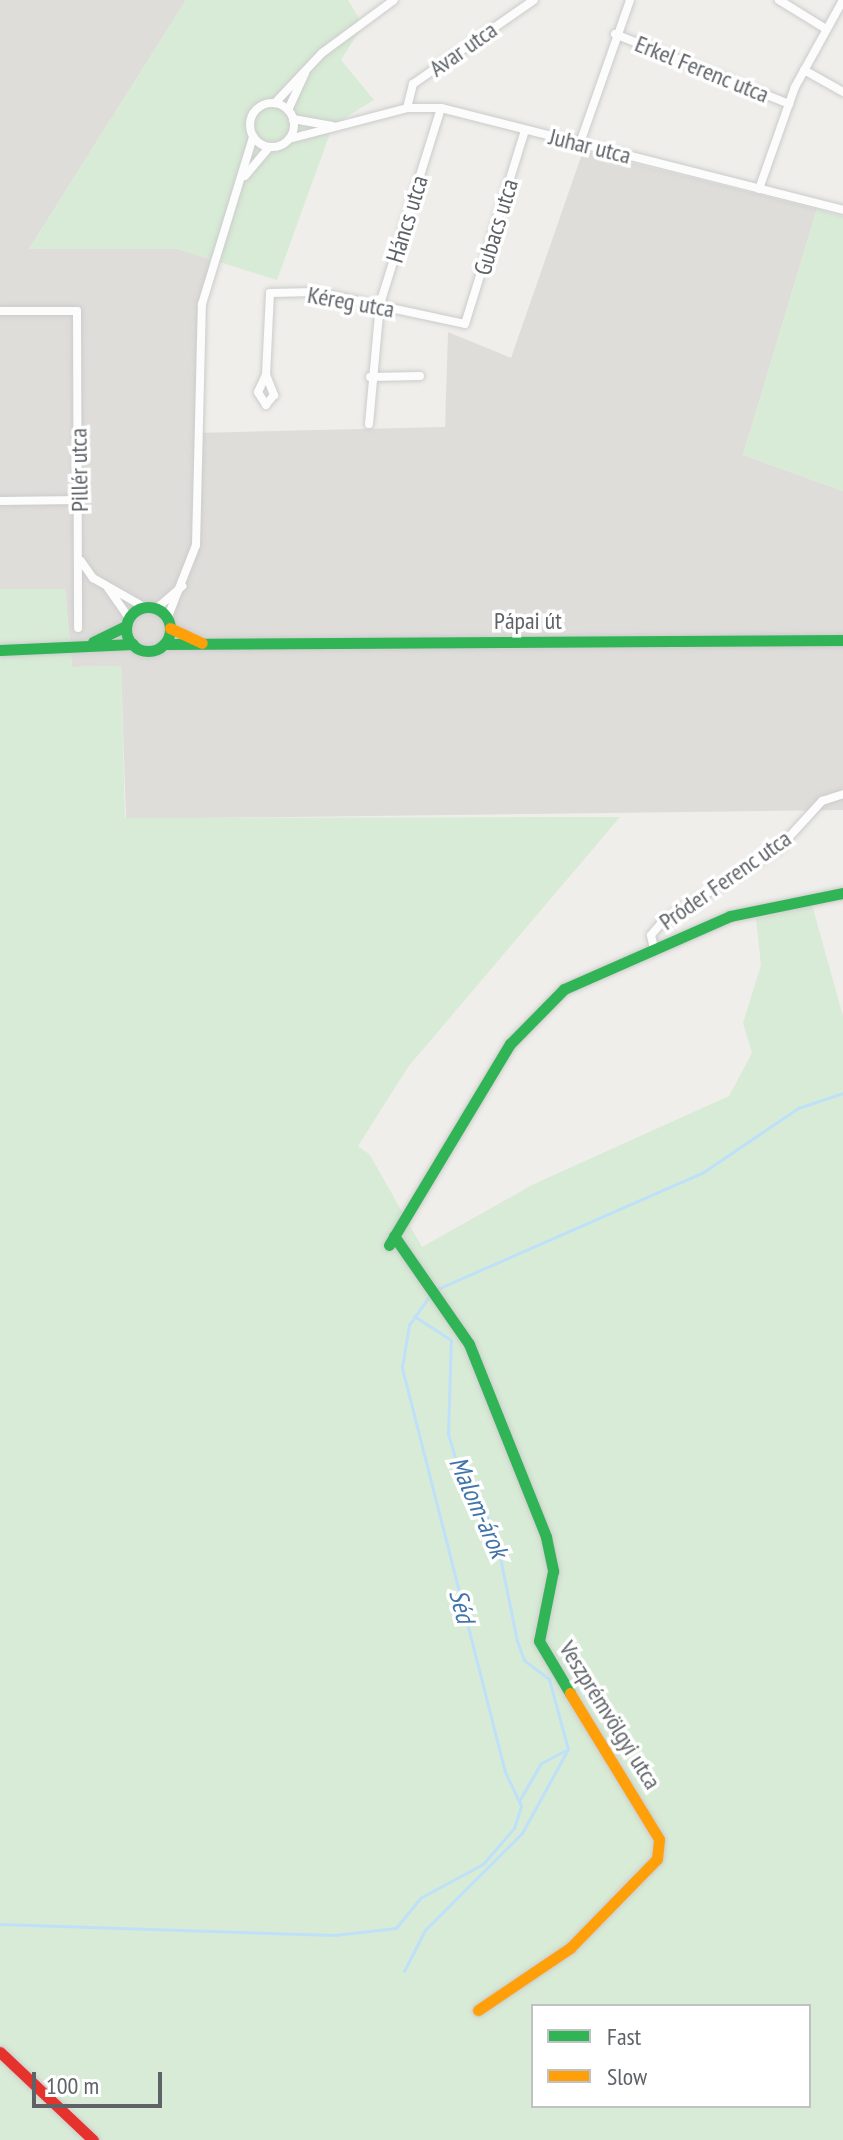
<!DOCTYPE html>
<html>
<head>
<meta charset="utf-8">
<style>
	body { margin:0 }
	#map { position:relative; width:843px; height:2140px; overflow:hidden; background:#efeeea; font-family:"PT Sans Narrow",sans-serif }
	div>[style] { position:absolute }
	.industrial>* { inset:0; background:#dfddda }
	.green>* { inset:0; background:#d8ebd6 }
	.stream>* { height:3px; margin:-1.5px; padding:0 1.5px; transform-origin:1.5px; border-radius:1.5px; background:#bfe0f9 }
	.roads { filter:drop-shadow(0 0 2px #cbcccc) drop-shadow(0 0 2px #cbcccc) }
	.street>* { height:8px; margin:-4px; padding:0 4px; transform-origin:4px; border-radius:4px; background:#fdfcfc }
	.street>.ring { margin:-4px; padding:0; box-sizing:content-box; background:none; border:8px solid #fdfcfc; border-radius:50% }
	.fast>* { height:11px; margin:-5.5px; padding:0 5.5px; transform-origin:5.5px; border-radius:5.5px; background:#30b455 }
	.fast>.ring { margin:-5.5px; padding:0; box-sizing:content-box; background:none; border:11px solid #30b455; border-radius:50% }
	.slow>* { height:11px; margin:-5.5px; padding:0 5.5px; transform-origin:5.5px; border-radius:5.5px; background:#ff9f0a }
	.jam>* { height:11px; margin:-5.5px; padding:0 5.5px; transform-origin:5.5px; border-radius:5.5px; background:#e5322d }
	span { translate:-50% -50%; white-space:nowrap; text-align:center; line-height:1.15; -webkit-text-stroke:7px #fff; paint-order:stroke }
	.street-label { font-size:24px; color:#5f6368 }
	.water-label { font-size:26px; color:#4174aa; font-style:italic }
	.legend { position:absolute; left:531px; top:2004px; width:280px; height:104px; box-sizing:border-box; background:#fff; border:2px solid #bfc1c3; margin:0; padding:10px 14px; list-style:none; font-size:24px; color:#5f6368 }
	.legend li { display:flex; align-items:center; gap:16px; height:40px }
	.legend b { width:40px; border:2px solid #bfc1c3 }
	.scale { position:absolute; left:32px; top:2072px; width:130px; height:36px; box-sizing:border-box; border:4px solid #5f6368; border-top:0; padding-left:10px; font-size:24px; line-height:28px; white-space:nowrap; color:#5f6368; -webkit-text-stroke:6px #fff; paint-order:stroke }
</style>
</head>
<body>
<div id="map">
	<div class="industrial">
		<i style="clip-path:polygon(0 0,186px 0,29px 249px,178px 249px,210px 259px,196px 344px,196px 433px,445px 427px,448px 332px,511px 358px,583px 151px,817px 209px,743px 455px,843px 491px,843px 810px,126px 819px,121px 666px,72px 667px,65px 589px,0 589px)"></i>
	</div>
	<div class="green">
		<i style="clip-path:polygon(186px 0,348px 0,363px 25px,341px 60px,374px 100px,333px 125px,277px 280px,178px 249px,29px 249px)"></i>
		<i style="clip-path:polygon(817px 209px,843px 216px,843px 491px,743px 455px)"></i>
		<i style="clip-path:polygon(evenodd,0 589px,65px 589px,72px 667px,121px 666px,125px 818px,620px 817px,408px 1067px,358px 1146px,370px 1155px,422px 1247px,534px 1184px,729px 1096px,752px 1053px,743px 1023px,761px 965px,756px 919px,812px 905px,843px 1016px,843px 2140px,0 2140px,0 589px,533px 2006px,809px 2006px,809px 2106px,533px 2106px,533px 2006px)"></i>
	</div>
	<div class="stream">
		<i style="left:435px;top:1290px;width:292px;rotate:-23.7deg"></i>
		<i style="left:702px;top:1173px;width:116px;rotate:-34.1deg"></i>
		<i style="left:798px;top:1108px;width:47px;rotate:-18.4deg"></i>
		<i style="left:519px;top:1801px;width:44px;rotate:-59.9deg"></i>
		<i style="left:541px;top:1763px;width:28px;rotate:-27deg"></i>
		<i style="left:0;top:1924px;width:335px;rotate:1.9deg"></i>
		<i style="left:335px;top:1935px;width:61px;rotate:-6.5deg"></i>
		<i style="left:396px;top:1928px;width:38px;rotate:-51deg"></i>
		<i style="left:420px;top:1898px;width:72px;rotate:-28.4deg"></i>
		<i style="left:483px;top:1864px;width:48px;rotate:-49.3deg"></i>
		<i style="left:514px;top:1828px;width:23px;rotate:-72deg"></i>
		<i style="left:521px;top:1806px;width:38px;rotate:-115deg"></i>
		<i style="left:505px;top:1772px;width:418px;rotate:-104.3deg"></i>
		<i style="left:402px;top:1367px;width:43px;rotate:-80.5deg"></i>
		<i style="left:409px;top:1325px;width:37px;rotate:-55deg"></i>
		<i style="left:404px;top:1971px;width:46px;rotate:-62.9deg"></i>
		<i style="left:425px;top:1930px;width:137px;rotate:-45deg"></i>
		<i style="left:522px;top:1833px;width:96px;rotate:-61.3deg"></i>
		<i style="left:568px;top:1749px;width:73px;rotate:-105.2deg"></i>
		<i style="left:549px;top:1679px;width:31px;rotate:-143deg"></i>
		<i style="left:524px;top:1660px;width:20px;rotate:-110deg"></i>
		<i style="left:517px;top:1641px;width:115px;rotate:-101.5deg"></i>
		<i style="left:494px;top:1528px;width:66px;rotate:-122deg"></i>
		<i style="left:459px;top:1472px;width:41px;rotate:-105.8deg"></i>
		<i style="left:448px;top:1433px;width:93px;rotate:-88.2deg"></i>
		<i style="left:451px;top:1340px;width:44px;rotate:-147deg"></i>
	</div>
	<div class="roads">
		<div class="street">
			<i style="left:779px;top:0;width:55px;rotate:31.7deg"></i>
			<i style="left:615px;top:34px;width:188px;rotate:21.9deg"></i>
			<i style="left:804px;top:70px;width:45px;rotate:29.4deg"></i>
			<i class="ring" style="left:250px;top:103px;width:36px;height:36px"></i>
			<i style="left:275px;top:103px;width:69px;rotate:-46.8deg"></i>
			<i style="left:322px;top:53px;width:89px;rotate:-36.4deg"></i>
			<i style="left:407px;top:108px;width:25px;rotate:-76deg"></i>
			<i style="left:413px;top:84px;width:147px;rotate:-34.8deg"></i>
			<i style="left:288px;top:110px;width:41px;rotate:-65.3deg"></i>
			<i style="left:293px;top:119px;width:40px;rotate:10deg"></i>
			<i style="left:289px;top:139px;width:122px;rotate:-14.7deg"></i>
			<i style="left:407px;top:108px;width:34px"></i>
			<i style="left:441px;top:108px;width:415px;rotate:14.2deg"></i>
			<i style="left:580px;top:143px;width:151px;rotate:-70.7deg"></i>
			<i style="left:245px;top:176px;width:38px;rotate:-50deg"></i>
			<i style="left:759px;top:189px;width:108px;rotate:-70.6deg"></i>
			<i style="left:795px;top:87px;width:99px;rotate:-61.1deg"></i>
			<i style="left:0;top:311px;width:77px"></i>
			<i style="left:77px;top:311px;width:317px;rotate:89.8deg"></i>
			<i style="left:266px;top:375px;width:22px;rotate:68deg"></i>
			<i style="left:274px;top:395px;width:13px;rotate:129deg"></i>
			<i style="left:266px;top:405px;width:15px;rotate:-122deg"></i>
			<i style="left:258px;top:392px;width:19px;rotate:-65deg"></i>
			<i style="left:266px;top:375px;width:82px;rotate:-87.2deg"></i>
			<i style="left:270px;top:293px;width:46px;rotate:-1.2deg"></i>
			<i style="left:316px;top:292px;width:152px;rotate:12.1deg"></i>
			<i style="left:465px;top:324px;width:203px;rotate:-72.8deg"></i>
			<i style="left:370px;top:377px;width:50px;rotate:-1.1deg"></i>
			<i style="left:369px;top:424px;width:121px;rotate:-84.8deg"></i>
			<i style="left:380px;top:304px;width:205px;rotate:-72.7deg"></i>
			<i style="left:0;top:501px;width:80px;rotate:-0.7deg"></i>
			<i style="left:81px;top:561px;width:21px;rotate:55deg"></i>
			<i style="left:93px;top:578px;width:59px;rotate:29.6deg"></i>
			<i style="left:108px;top:588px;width:37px;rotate:55deg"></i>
			<i style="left:156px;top:609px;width:35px;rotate:-41deg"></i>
			<i style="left:167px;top:619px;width:79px;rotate:-68.6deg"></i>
			<i style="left:196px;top:545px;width:241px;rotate:-88.6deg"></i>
			<i style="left:202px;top:304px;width:175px;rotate:-73deg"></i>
			<i style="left:653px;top:944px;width:9px;rotate:-103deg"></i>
			<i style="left:651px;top:935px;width:18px;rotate:-49deg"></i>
			<i style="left:663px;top:921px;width:137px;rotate:-32.2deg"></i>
			<i style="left:779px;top:848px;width:64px;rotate:-47.5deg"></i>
			<i style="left:822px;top:801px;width:22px;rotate:-18deg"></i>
		</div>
		<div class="fast">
			<i class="ring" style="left:126px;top:607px;width:33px;height:33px"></i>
			<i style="left:93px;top:642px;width:37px;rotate:-26deg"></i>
			<i style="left:164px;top:644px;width:679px;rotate:-0.34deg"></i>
			<i style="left:0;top:650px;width:133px;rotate:-2.6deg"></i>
			<i style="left:394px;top:1236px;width:131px;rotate:55.2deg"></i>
			<i style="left:469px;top:1344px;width:208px;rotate:68.2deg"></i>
			<i style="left:546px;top:1537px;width:35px;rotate:78deg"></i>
			<i style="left:553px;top:1571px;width:71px;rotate:101.3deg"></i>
			<i style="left:539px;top:1641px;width:61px;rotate:59.2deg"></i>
			<i style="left:389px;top:1245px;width:235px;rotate:-59deg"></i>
			<i style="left:510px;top:1044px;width:77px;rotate:-45.5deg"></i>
			<i style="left:564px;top:989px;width:181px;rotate:-23.7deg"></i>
			<i style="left:730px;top:916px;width:115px;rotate:-11.5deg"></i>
		</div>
		<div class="slow">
			<i style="left:170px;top:628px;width:35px;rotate:25deg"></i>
			<i style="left:478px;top:2010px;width:111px;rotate:-34deg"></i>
			<i style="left:570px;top:1948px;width:124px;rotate:-45.7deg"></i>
			<i style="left:657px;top:1859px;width:20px;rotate:-84deg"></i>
			<i style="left:659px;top:1839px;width:171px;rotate:-121.4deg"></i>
		</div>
		<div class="jam">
			<i style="left:0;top:2052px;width:128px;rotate:43.4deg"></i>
		</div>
	</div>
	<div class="street-label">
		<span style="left:463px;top:49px;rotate:-35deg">Avar utca</span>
		<span style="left:702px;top:69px;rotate:22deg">Erkel Ferenc utca</span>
		<span style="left:590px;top:146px;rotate:14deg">Juhar utca</span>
		<span style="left:407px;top:219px;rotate:-73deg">Háncs utca</span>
		<span style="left:496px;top:227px;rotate:-73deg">Gubacs utca</span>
		<span style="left:351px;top:302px;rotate:10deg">Kéreg utca</span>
		<span style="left:79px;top:470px;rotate:-91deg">Pillér utca</span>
		<span style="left:528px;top:621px">Pápai út</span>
		<span style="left:725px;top:880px;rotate:-35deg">Próder Ferenc utca</span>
		<span style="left:610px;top:1715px;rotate:58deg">Veszprémvölgyi utca</span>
	</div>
	<div class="water-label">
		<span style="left:479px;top:1507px;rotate:66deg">Malom-árok</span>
		<span style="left:462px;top:1606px;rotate:75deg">Séd</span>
	</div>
	<ul class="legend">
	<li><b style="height:10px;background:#30b455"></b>Fast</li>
	<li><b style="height:10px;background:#ff9f0a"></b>Slow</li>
	</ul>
	<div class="scale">100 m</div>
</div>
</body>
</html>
